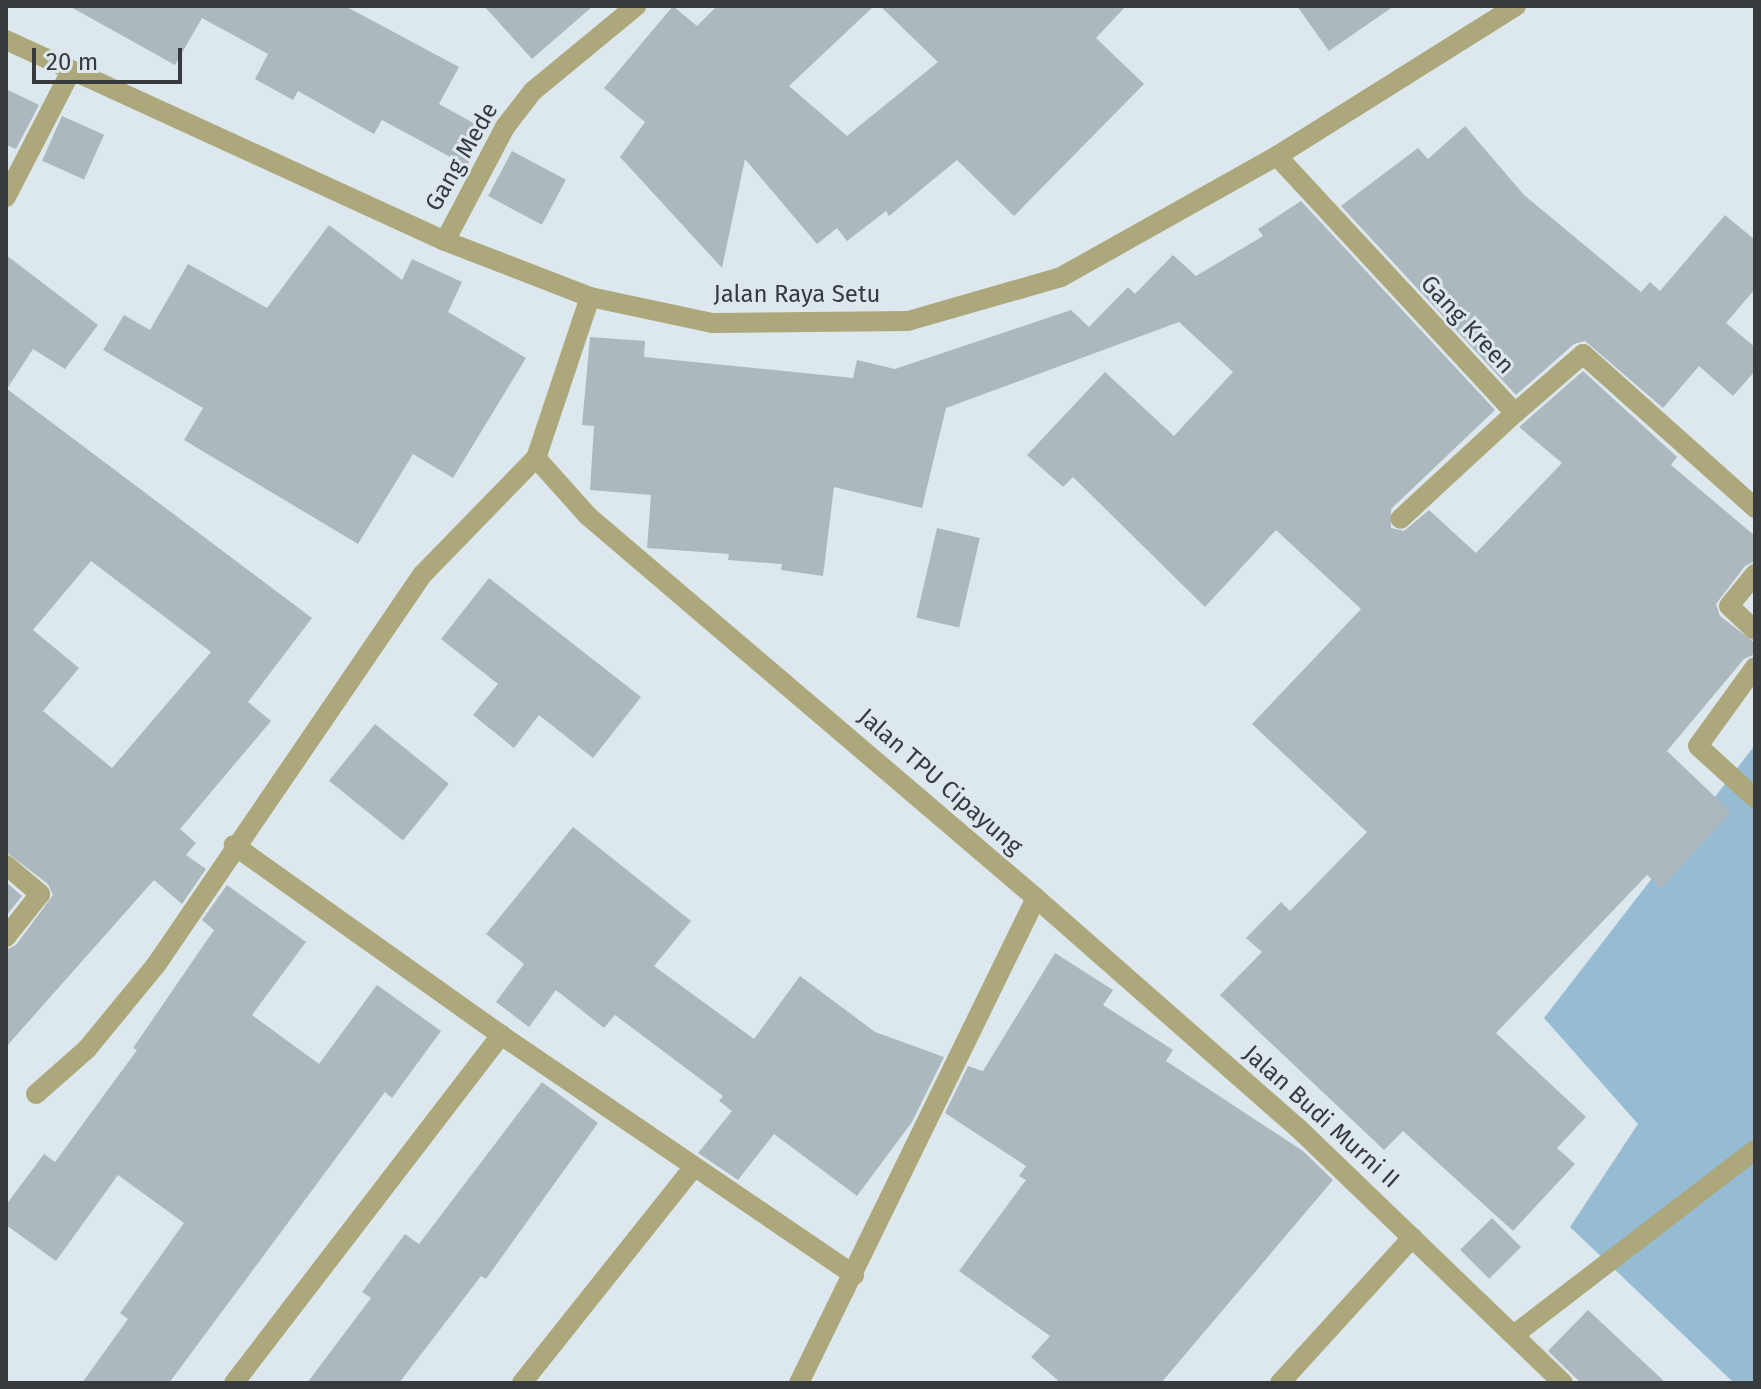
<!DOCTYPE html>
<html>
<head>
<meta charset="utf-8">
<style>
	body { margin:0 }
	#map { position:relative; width:1761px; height:1389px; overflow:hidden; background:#dde8ee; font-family:"Fira Sans",sans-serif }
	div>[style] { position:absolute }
	.green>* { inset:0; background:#96bcd3 }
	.building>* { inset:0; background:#adb7be; transform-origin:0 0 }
	.minor>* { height:20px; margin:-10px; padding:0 10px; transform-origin:10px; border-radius:10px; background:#aca87b }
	span { translate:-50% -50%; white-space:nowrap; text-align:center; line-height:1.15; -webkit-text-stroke:6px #dde8ee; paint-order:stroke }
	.street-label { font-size:24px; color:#373b3e }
	.frame { position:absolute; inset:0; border:8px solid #373b3e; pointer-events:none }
	.scale { position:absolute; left:32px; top:48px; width:150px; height:36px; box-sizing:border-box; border:4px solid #373b3e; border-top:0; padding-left:10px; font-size:24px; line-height:28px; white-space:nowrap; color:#373b3e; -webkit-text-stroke:6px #dde8ee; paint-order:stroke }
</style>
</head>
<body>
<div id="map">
	<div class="green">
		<i style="clip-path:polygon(1755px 745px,1755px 1383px,1734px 1383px,1570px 1227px,1638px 1124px,1544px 1018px)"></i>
	</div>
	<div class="building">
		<i style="clip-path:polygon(69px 6px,345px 6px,459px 67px,439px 104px,486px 130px,467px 166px,382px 120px,374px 134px,298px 91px,293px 100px,255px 79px,268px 54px,202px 18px,175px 65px)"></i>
		<i style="clip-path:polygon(484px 6px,593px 6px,532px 59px)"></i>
		<i style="clip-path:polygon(673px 6px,697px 26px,717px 6px,874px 6px,789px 86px,847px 136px,938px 62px,880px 6px,1126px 6px,1096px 38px,1144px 84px,1014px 216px,957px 160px,889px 216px,886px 211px,847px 241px,837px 228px,817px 244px,745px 159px,722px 268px,620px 157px,645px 122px,604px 88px)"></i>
		<i style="clip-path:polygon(1297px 6px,1394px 6px,1329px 51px)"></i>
		<i style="clip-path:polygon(6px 89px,39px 105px,16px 149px,6px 145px)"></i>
		<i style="left:62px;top:116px;width:46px;height:49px;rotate:24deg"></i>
		<i style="clip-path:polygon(1465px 126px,1524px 195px,1641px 292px,1650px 282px,1660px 291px,1725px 215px,1755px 240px,1755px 289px,1726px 323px,1755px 347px,1755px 371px,1733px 396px,1699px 366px,1663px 408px,1585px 341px,1574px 344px,1516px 395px,1341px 206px,1418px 148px,1428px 159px)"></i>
		<i style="left:512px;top:151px;width:61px;height:51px;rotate:28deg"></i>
		<i style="clip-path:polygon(1301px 201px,1495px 410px,1391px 509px,1391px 528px,1404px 531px,1429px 510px,1476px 553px,1562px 463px,1519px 427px,1583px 371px,1677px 457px,1671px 465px,1755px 536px,1755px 561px,1745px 566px,1716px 604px,1720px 616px,1755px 643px,1755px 654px,1744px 659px,1667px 751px,1731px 812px,1661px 888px,1647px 875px,1496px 1033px,1586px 1117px,1557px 1148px,1575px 1164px,1513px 1231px,1403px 1131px,1384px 1150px,1220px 995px,1262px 952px,1246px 938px,1281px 902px,1290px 911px,1367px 832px,1252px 724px,1361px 609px,1276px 530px,1205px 607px,1073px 477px,1063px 487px,1027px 455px,1105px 372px,1174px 436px,1233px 372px,1179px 322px,946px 408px,922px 508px,834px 487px,823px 576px,781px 570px,782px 564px,728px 560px,729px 554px,647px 548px,651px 495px,590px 490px,594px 426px,582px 425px,590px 337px,645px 341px,644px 357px,853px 378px,857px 360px,895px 369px,1071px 310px,1089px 327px,1128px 287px,1135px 294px,1173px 255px,1196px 276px,1263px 236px,1258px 229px)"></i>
		<i style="clip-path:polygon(329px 225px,402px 280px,412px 259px,462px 282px,448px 312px,526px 358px,453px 478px,413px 454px,358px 544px,184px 440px,203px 408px,103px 350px,124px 315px,150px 330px,188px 264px,267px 308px)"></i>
		<i style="clip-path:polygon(evenodd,6px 255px,98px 325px,65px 369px,33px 349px,7px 389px,312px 618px,248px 702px,271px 721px,180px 829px,196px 843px,186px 855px,206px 869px,182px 904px,154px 880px,6px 1047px,6px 950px,16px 945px,53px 895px,48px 884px,6px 852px,6px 255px,91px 561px,211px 652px,112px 768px,43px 711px,79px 668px,33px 630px,91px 561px)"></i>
		<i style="left:937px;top:528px;width:44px;height:92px;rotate:13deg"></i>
		<i style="clip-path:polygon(489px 578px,641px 697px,593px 758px,539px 715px,514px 748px,473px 715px,498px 684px,441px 639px)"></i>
		<i style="left:375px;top:724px;width:95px;height:73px;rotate:39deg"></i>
		<i style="clip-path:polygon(573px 827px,691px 921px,654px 966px,754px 1039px,800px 976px,875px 1032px,944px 1057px,912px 1122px,857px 1196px,774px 1134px,738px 1180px,698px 1153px,732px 1111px,719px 1101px,723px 1096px,615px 1015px,604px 1028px,556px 990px,529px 1027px,496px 1002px,524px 964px,486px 934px)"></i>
		<i style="clip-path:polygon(6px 882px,22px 896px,6px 916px)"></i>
		<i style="clip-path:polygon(227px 885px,306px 942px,252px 1015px,319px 1064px,377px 985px,441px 1031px,392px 1098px,385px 1092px,169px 1383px,82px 1383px,128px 1319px,120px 1313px,184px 1223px,118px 1175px,56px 1261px,6px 1225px,6px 1205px,44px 1154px,55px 1162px,137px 1050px,133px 1048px,214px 930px,202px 920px)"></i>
		<i style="clip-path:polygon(1055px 953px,1113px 990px,1103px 1005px,1173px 1050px,1166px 1061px,1303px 1151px,1333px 1180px,1161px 1383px,1061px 1383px,1031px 1357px,1050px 1336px,959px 1271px,1026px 1180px,1019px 1176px,1026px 1166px,945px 1113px,968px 1066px,983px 1071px)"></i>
		<i style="clip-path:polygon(542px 1082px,598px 1123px,486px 1279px,481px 1276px,399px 1383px,307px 1383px,371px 1298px,362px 1292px,405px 1234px,419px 1244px)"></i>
		<i style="left:1492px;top:1218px;width:41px;height:45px;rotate:45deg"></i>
		<i style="clip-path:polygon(1588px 1310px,1666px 1383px,1581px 1383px,1548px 1351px)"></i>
	</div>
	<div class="minor">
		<i style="left:6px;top:40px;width:483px;rotate:24.6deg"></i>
		<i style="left:445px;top:241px;width:155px;rotate:21.1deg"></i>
		<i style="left:590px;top:297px;width:125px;rotate:12deg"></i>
		<i style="left:712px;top:323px;width:196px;rotate:-0.6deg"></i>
		<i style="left:908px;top:321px;width:159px;rotate:-16deg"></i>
		<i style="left:1061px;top:277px;width:248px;rotate:-29.3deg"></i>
		<i style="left:1277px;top:156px;width:282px;rotate:-32.1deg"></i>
		<i style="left:1277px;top:156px;width:350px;rotate:47.2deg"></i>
		<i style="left:1515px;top:413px;width:156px;rotate:137.3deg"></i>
		<i style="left:6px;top:197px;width:140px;rotate:-62.7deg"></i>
		<i style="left:445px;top:241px;width:129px;rotate:-62.2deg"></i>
		<i style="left:505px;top:127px;width:46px;rotate:-52.1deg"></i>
		<i style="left:533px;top:91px;width:134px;rotate:-39.5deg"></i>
		<i style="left:590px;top:297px;width:170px;rotate:108.5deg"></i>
		<i style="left:536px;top:458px;width:78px;rotate:48.1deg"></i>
		<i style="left:588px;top:516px;width:589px;rotate:40.45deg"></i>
		<i style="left:1036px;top:898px;width:540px;rotate:116.04deg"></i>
		<i style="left:1515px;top:413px;width:90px;rotate:-40.9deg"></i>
		<i style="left:1583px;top:354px;width:231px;rotate:41.8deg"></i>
		<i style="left:1755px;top:574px;width:41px;rotate:129.1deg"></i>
		<i style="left:1729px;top:606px;width:35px;rotate:43deg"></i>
		<i style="left:1755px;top:667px;width:97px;rotate:125.8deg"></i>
		<i style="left:1698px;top:746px;width:77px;rotate:42.4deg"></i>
		<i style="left:6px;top:865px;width:45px;rotate:40.5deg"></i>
		<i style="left:40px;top:894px;width:55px;rotate:128.3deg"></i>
		<i style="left:1036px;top:898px;width:349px;rotate:41.3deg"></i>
		<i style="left:1298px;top:1128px;width:368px;rotate:43.9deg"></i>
		<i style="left:501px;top:1035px;width:427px;rotate:34.2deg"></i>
		<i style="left:36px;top:1094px;width:68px;rotate:-41.4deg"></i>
		<i style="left:87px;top:1049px;width:109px;rotate:-50.6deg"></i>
		<i style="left:156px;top:965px;width:473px;rotate:-55.7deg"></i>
		<i style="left:423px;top:574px;width:162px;rotate:-45.8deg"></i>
		<i style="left:1515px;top:1334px;width:302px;rotate:-37.5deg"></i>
		<i style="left:234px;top:1383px;width:439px;rotate:-52.5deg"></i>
		<i style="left:501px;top:1035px;width:328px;rotate:-144.6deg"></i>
		<i style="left:522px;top:1383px;width:276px;rotate:-51.5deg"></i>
		<i style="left:1280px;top:1383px;width:197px;rotate:-47.7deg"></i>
	</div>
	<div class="street-label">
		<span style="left:462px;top:157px;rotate:-60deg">Gang Mede</span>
		<span style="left:797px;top:295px">Jalan Raya Setu</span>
		<span style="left:1467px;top:325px;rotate:47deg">Gang Kreen</span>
		<span style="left:940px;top:782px;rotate:41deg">Jalan TPU Cipayung</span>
		<span style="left:1321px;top:1117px;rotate:42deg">Jalan Budi Murni II</span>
	</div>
	<div class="frame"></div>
	<div class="scale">20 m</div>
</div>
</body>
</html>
